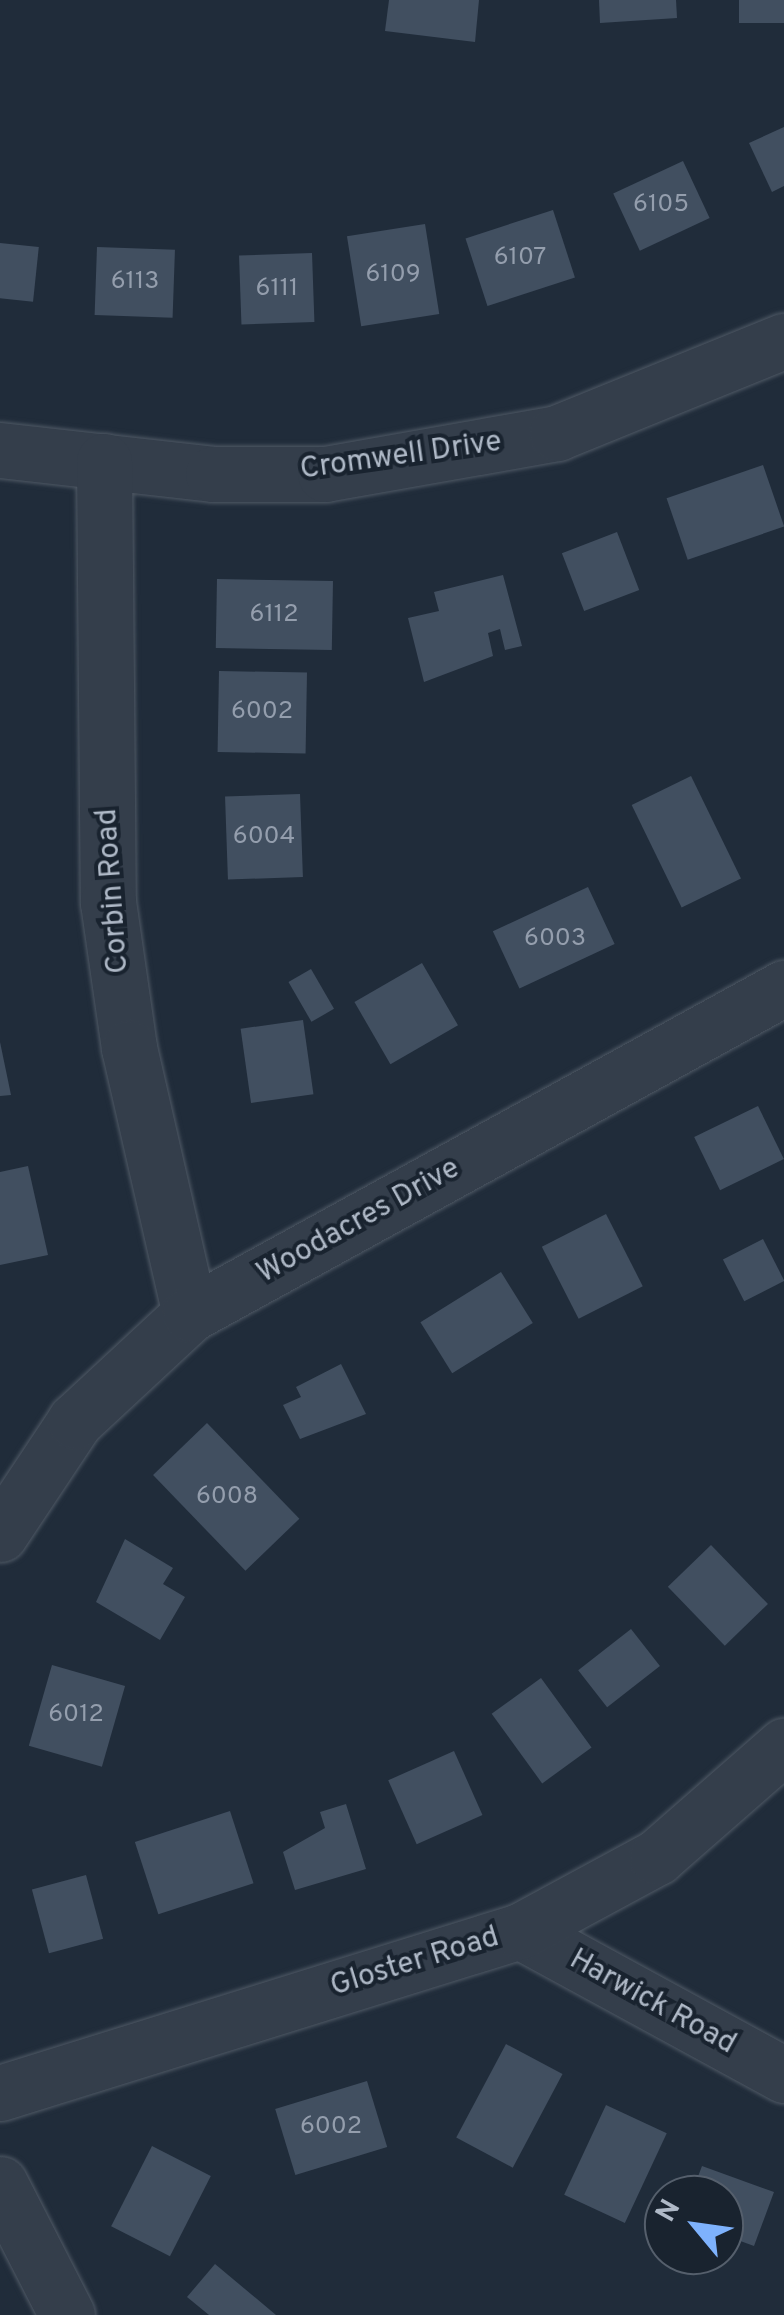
<!DOCTYPE html>
<html>
<head>
<meta charset="utf-8">
<style>
	body { margin:0 }
	#map { position:relative; width:784px; height:2315px; overflow:hidden; background:#202c3a; font-family:Overpass,sans-serif }
	div>[style] { position:absolute }
	.building>* { inset:0; background:#414f60; transform-origin:0 0 }
	.roads { filter:drop-shadow(0 0 2px #4f5965) drop-shadow(0 0 2px #4f5965) }
	.minor>* { height:55px; margin:-27.5px; padding:0 27.5px; transform-origin:27.5px; border-radius:27.5px; background:#343e4b }
	span { translate:-50% -50%; white-space:nowrap; text-align:center; line-height:1.15; -webkit-text-stroke:8px #19232f; paint-order:stroke }
	.number-label { font-size:25px; color:#949ead }
	.number-label span { -webkit-text-stroke-width:0 }
	.street-label { font-size:30px; color:#afb9c7 }
	.north { position:absolute; left:644px; top:2175px; width:100px; height:100px; box-sizing:border-box; background:#19232f; border:2px solid #555f6c; border-radius:50%; rotate:299deg; font-size:28px; font-weight:700; line-height:40px; text-align:center; color:#afb9c7 }
	.north::after { content:''; display:block; margin:auto; width:35px; height:45px; background:#7eb2fd; clip-path:polygon(50% 0,100% 100%,50% 72%,0 100%) }
</style>
</head>
<body>
<div id="map">
	<div class="building">
		<i style="clip-path:polygon(389px 0,479px 0,475px 42px,385px 31px)"></i>
		<i style="clip-path:polygon(599px 0,676px 0,677px 18px,600px 23px)"></i>
		<i style="left:739px;top:0;width:45px;height:23px"></i>
		<i style="clip-path:polygon(784px 127px,784px 186px,772px 192px,749px 143px)"></i>
		<i style="left:683px;top:161px;width:63px;height:77px;rotate:65deg"></i>
		<i style="left:553px;top:210px;width:71px;height:92px;rotate:72deg"></i>
		<i style="left:425px;top:224px;width:91px;height:79px;rotate:81deg"></i>
		<i style="left:0;top:243px;width:39px;height:55px;rotate:6deg"></i>
		<i style="left:97px;top:247px;width:78px;height:68px;rotate:2deg"></i>
		<i style="left:312px;top:253px;width:69px;height:73px;rotate:88deg"></i>
		<i style="left:763px;top:465px;width:65px;height:102px;rotate:71deg"></i>
		<i style="left:617px;top:532px;width:62px;height:59px;rotate:69deg"></i>
		<i style="clip-path:polygon(503px 575px,522px 646px,505px 650px,500px 629px,488px 633px,493px 656px,424px 682px,408px 618px,439px 611px,434px 592px)"></i>
		<i style="left:217px;top:579px;width:116px;height:69px;rotate:1deg"></i>
		<i style="left:219px;top:671px;width:88px;height:81px;rotate:1deg"></i>
		<i style="left:691px;top:776px;width:114px;height:66px;rotate:64deg"></i>
		<i style="left:300px;top:794px;width:83px;height:75px;rotate:88deg"></i>
		<i style="left:588px;top:887px;width:63px;height:105px;rotate:65deg"></i>
		<i style="left:422px;top:963px;width:72px;height:78px;rotate:60deg"></i>
		<i style="left:311px;top:969px;width:46px;height:26px;rotate:60deg"></i>
		<i style="left:303px;top:1020px;width:75px;height:63px;rotate:82deg"></i>
		<i style="clip-path:polygon(0 1042px,11px 1095px,0 1096px)"></i>
		<i style="left:758px;top:1106px;width:59px;height:71px;rotate:64deg"></i>
		<i style="clip-path:polygon(28px 1166px,48px 1255px,0 1265px,0 1172px)"></i>
		<i style="left:606px;top:1214px;width:81px;height:72px;rotate:63deg"></i>
		<i style="left:763px;top:1239px;width:47px;height:45px;rotate:63deg"></i>
		<i style="left:501px;top:1272px;width:60px;height:95px;rotate:58deg"></i>
		<i style="clip-path:polygon(341px 1364px,366px 1414px,300px 1439px,283px 1405px,301px 1397px,296px 1387px)"></i>
		<i style="left:207px;top:1423px;width:133px;height:75px;rotate:46deg"></i>
		<i style="clip-path:polygon(125px 1539px,173px 1568px,163px 1584px,185px 1597px,160px 1640px,96px 1602px)"></i>
		<i style="left:711px;top:1545px;width:82px;height:60px;rotate:46deg"></i>
		<i style="left:631px;top:1629px;width:47px;height:67px;rotate:52deg"></i>
		<i style="left:52px;top:1665px;width:76px;height:84px;rotate:16deg"></i>
		<i style="left:541px;top:1678px;width:86px;height:61px;rotate:54deg"></i>
		<i style="left:454px;top:1751px;width:70px;height:72px;rotate:66deg"></i>
		<i style="clip-path:polygon(346px 1804px,366px 1869px,295px 1890px,283px 1852px,325px 1828px,320px 1812px)"></i>
		<i style="left:230px;top:1811px;width:76px;height:100px;rotate:72deg"></i>
		<i style="left:86px;top:1875px;width:66px;height:56px;rotate:75deg"></i>
		<i style="left:506px;top:2044px;width:64px;height:106px;rotate:28deg"></i>
		<i style="left:367px;top:2081px;width:69px;height:96px;rotate:73deg"></i>
		<i style="left:606px;top:2105px;width:67px;height:99px;rotate:25deg"></i>
		<i style="left:152px;top:2146px;width:66px;height:90px;rotate:27deg"></i>
		<i style="clip-path:polygon(702px 2166px,774px 2192px,754px 2246px,724px 2235px,724px 2195px,691px 2195px)"></i>
		<i style="clip-path:polygon(215px 2264px,276px 2315px,209px 2315px,187px 2297px)"></i>
	</div>
	<div class="roads">
		<div class="minor">
			<i style="left:0;top:450px;width:214px;rotate:6.4deg"></i>
			<i style="left:213px;top:474px;width:112px"></i>
			<i style="left:325px;top:474px;width:236px;rotate:-10deg"></i>
			<i style="left:557px;top:433px;width:245px;rotate:-22.1deg"></i>
			<i style="left:104px;top:461px;width:441px;rotate:89.5deg"></i>
			<i style="left:108px;top:902px;width:148px;rotate:81.8deg"></i>
			<i style="left:129px;top:1048px;width:273px;rotate:77.1deg"></i>
			<i style="left:0;top:1534px;width:136px;rotate:-56.4deg"></i>
			<i style="left:75px;top:1421px;width:157px;rotate:-42.9deg"></i>
			<i style="left:190px;top:1314px;width:678px;rotate:-28.76deg"></i>
			<i style="left:520px;top:1931px;width:301px;rotate:28.6deg"></i>
			<i style="left:0;top:2093px;width:545px;rotate:-17.3deg"></i>
			<i style="left:520px;top:1931px;width:156px;rotate:-28.4deg"></i>
			<i style="left:657px;top:1857px;width:169px;rotate:-41.2deg"></i>
			<i style="left:0;top:2184px;width:147px;rotate:62.9deg"></i>
		</div>
	</div>
	<div class="number-label">
		<span style="left:661px;top:205px">6105</span>
		<span style="left:520px;top:258px">6107</span>
		<span style="left:393px;top:275px">6109</span>
		<span style="left:135px;top:282px">6113</span>
		<span style="left:277px;top:289px">6111</span>
		<span style="left:274px;top:615px">6112</span>
		<span style="left:262px;top:712px">6002</span>
		<span style="left:264px;top:837px">6004</span>
		<span style="left:555px;top:939px">6003</span>
		<span style="left:227px;top:1497px">6008</span>
		<span style="left:76px;top:1715px">6012</span>
		<span style="left:331px;top:2127px">6002</span>
	</div>
	<div class="street-label">
		<span style="left:401px;top:457px;rotate:-8deg">Cromwell Drive</span>
		<span style="left:114px;top:891px;rotate:-94deg">Corbin Road</span>
		<span style="left:359px;top:1222px;rotate:-29deg">Woodacres Drive</span>
		<span style="left:415px;top:1963px;rotate:-17deg">Gloster Road</span>
		<span style="left:652px;top:2003px;rotate:29deg">Harwick Road</span>
	</div>
	<div class="north">N</div>
</div>
</body>
</html>
